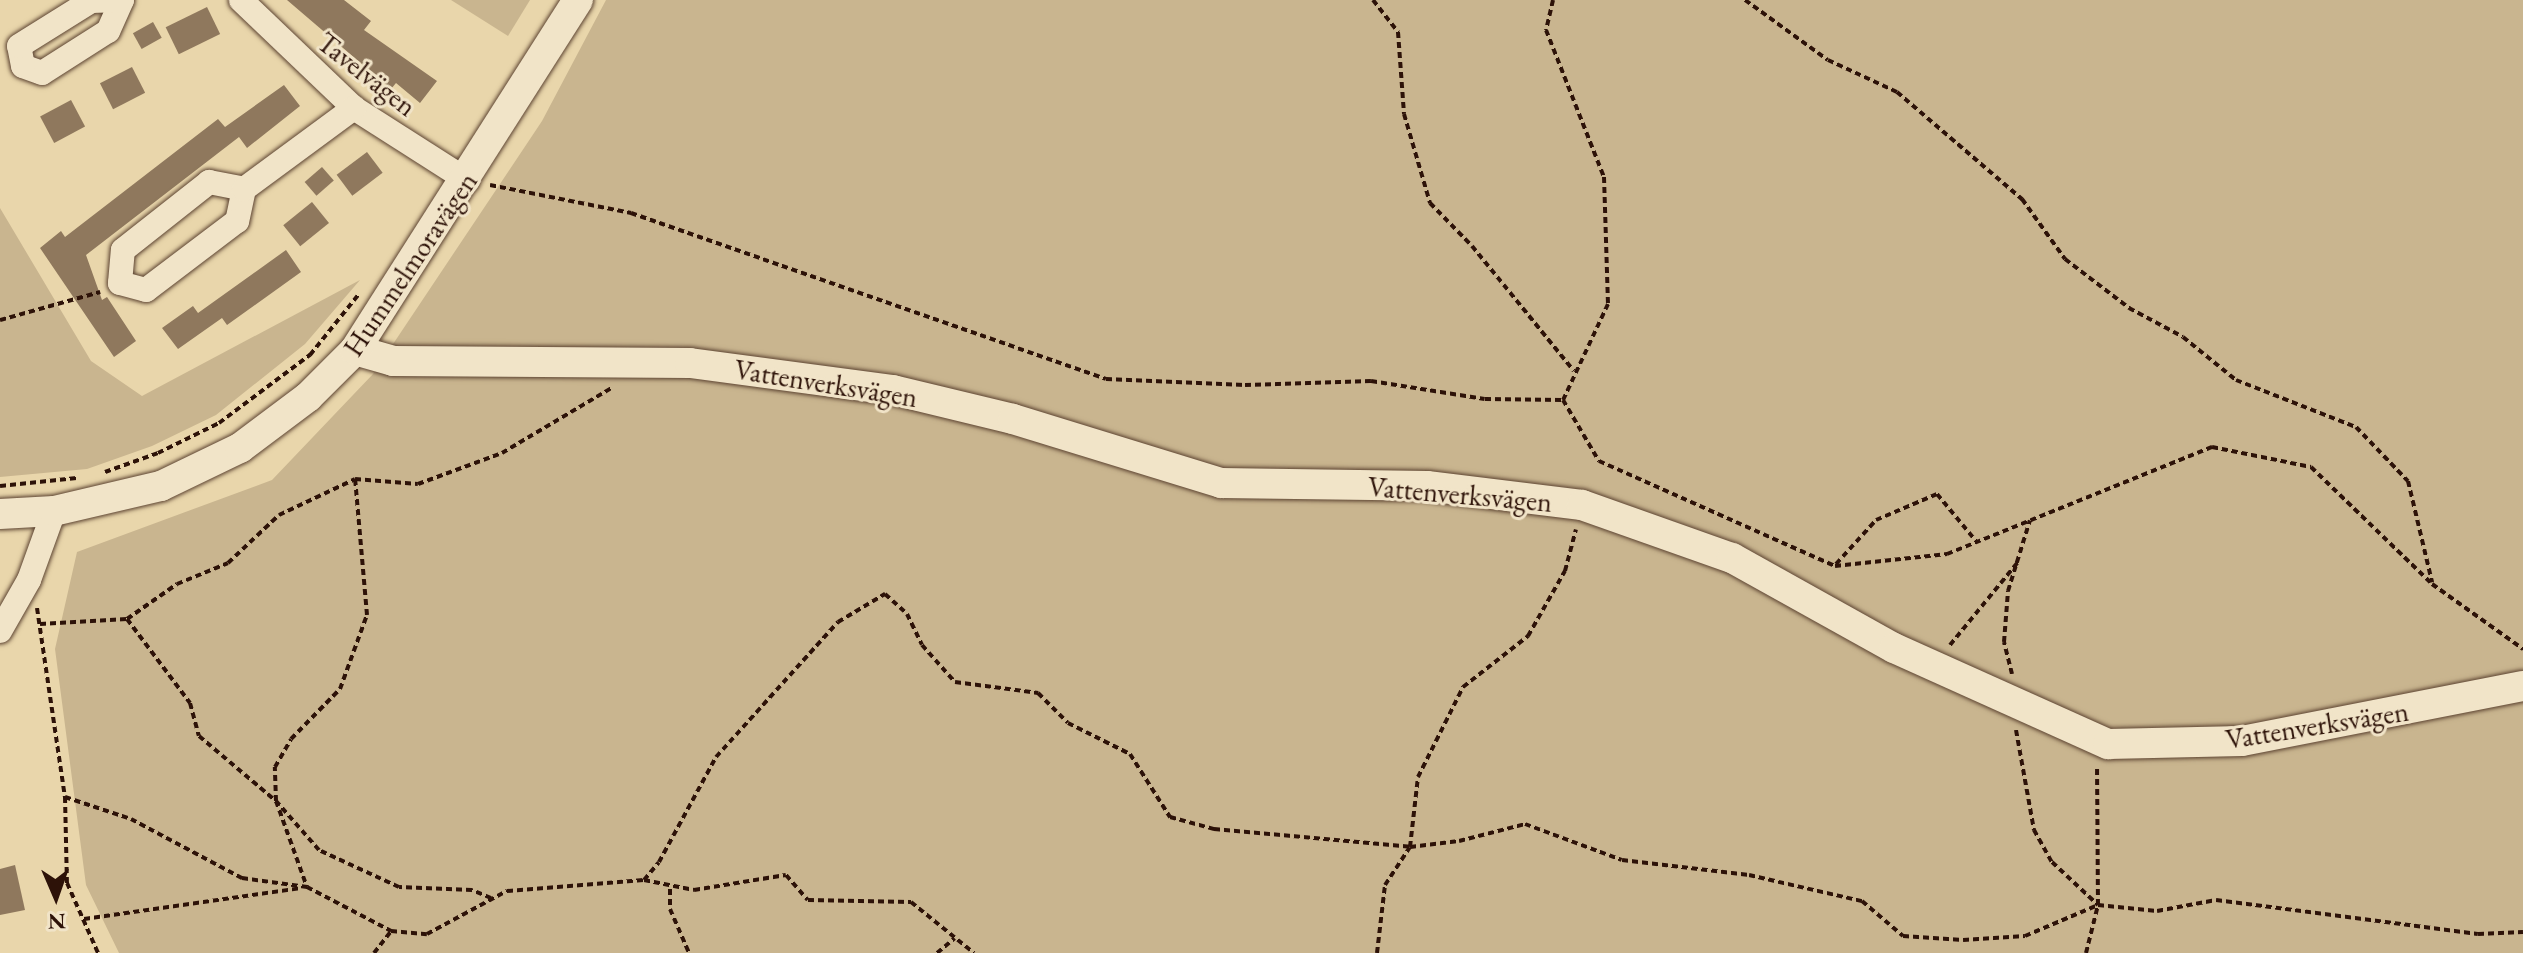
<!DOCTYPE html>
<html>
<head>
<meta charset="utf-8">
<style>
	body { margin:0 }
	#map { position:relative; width:2523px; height:953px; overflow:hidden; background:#e9d6ab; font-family:"EB Garamond",serif }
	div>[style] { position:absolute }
	.green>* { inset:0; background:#c9b58f }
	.building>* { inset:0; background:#8f785d; transform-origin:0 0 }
	.path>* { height:4px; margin-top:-2px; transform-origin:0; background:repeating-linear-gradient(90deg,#2d1208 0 6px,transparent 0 10px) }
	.roads { filter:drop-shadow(0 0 2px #5c4331) drop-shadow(0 0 2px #5c4331) }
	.minor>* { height:24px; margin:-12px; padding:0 12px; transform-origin:12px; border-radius:12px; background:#f1e4c8 }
	.tertiary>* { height:30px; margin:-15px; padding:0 15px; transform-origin:15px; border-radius:15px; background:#f1e4c8 }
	span { translate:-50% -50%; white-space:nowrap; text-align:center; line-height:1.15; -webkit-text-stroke:6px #f1e4c8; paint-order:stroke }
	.street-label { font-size:28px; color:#2d1208 }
	.north { position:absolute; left:16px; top:857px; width:80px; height:80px; -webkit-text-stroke:6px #f1e4c8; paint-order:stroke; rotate:178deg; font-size:22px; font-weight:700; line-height:32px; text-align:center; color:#2d1208 }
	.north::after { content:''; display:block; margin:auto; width:28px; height:36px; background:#2d1208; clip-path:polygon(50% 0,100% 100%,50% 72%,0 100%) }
</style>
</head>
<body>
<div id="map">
	<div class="green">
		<i style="clip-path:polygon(451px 0,530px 0,508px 36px)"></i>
		<i style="clip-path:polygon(606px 0,2523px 0,2523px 953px,119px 953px,86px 885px,55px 649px,77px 552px,272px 480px,373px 374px,542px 121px)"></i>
		<i style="clip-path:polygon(0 208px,91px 361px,142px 396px,360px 280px,305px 344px,216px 415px,152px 446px,87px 469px,0 477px)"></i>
	</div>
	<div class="building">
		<i style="clip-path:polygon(287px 0,344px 0,371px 21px,364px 30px,437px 81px,420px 103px,396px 83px,391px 89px)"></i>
		<i style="left:207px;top:7px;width:30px;height:46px;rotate:64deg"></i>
		<i style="left:153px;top:22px;width:18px;height:23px;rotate:61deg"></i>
		<i style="left:132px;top:67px;width:29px;height:36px;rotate:63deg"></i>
		<i style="clip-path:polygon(284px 85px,300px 106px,247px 148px,239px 137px,86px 255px,102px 300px,107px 297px,136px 341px,114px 357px,40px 248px,61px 231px,65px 237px,218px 119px,225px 127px)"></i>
		<i style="left:71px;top:100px;width:30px;height:35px;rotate:62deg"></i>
		<i style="left:367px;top:152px;width:26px;height:38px;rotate:53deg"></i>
		<i style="left:322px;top:167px;width:18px;height:23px;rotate:49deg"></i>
		<i style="left:312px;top:202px;width:27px;height:37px;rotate:51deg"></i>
		<i style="clip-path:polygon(286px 250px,301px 272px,227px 325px,222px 318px,178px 349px,162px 328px,193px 306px,198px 313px)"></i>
		<i style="clip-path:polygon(15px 865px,25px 910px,0 915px,0 869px)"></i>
	</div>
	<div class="path">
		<i style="left:1373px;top:0;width:41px;rotate:52deg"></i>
		<i style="left:1398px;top:32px;width:82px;rotate:85.8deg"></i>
		<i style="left:1404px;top:114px;width:93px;rotate:73.7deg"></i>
		<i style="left:1430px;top:203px;width:60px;rotate:45.7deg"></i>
		<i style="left:1472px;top:246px;width:161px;rotate:50.8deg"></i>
		<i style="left:1553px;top:0;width:31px;rotate:103deg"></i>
		<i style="left:1546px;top:30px;width:158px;rotate:68.5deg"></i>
		<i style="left:1604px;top:177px;width:127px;rotate:88.2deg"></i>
		<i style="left:1608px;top:304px;width:106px;rotate:115.1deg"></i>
		<i style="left:1563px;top:400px;width:71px;rotate:59.5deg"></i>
		<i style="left:1599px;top:461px;width:258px;rotate:24deg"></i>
		<i style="left:1835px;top:566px;width:113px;rotate:-6.1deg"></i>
		<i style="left:1947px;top:554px;width:286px;rotate:-22deg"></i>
		<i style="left:2212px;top:447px;width:101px;rotate:11.4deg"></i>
		<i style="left:2311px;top:467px;width:168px;rotate:44deg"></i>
		<i style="left:2432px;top:584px;width:112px;rotate:35.5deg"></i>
		<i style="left:1745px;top:0;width:102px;rotate:35.9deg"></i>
		<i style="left:1828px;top:60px;width:76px;rotate:24.9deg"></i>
		<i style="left:1897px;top:92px;width:165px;rotate:40.6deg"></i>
		<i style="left:2022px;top:199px;width:74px;rotate:54.4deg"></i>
		<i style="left:2065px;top:259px;width:81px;rotate:37.4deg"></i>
		<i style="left:2129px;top:308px;width:61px;rotate:28.2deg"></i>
		<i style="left:2183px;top:337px;width:68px;rotate:39.1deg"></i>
		<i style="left:2236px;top:380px;width:129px;rotate:21.4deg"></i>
		<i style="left:2356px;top:427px;width:75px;rotate:46.1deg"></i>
		<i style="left:2408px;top:481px;width:104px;rotate:76.6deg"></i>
		<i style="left:490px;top:185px;width:144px;rotate:11.2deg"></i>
		<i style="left:631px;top:213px;width:503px;rotate:19.26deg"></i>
		<i style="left:1106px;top:379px;width:139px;rotate:2.5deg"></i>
		<i style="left:1245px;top:385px;width:126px;rotate:-1.8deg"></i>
		<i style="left:1371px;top:381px;width:115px;rotate:9deg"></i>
		<i style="left:1485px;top:399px;width:78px;rotate:0.7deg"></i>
		<i style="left:0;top:320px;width:104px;rotate:-15.6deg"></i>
		<i style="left:105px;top:472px;width:56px;rotate:-19.7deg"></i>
		<i style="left:158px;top:453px;width:68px;rotate:-26.2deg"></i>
		<i style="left:219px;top:423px;width:114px;rotate:-36.8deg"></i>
		<i style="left:310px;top:355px;width:77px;rotate:-51.3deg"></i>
		<i style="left:0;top:486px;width:77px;rotate:-5.9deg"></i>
		<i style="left:1836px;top:564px;width:59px;rotate:-47.7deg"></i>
		<i style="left:1876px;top:520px;width:66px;rotate:-23.1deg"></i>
		<i style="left:1937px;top:494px;width:61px;rotate:50.3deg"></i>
		<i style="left:37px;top:608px;width:191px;rotate:81.6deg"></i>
		<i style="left:65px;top:797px;width:86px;rotate:88.7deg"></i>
		<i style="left:67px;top:883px;width:77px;rotate:66.1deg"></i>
		<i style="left:127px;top:619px;width:105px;rotate:53.1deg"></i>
		<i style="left:190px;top:703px;width:34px;rotate:75deg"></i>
		<i style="left:199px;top:736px;width:101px;rotate:40.2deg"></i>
		<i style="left:276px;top:801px;width:91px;rotate:70.2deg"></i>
		<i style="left:40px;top:624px;width:87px;rotate:-3.3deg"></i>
		<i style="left:127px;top:619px;width:61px;rotate:-35deg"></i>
		<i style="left:177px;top:584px;width:55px;rotate:-22.4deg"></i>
		<i style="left:228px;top:563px;width:70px;rotate:-43.3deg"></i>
		<i style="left:279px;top:515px;width:84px;rotate:-25.3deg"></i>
		<i style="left:1950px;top:645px;width:107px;rotate:-50.7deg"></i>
		<i style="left:2012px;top:674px;width:33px;rotate:-104deg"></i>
		<i style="left:2004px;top:642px;width:51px;rotate:-85.5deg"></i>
		<i style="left:2008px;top:591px;width:74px;rotate:-72.8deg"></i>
		<i style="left:2016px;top:730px;width:102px;rotate:79.8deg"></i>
		<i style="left:2034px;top:830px;width:37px;rotate:61deg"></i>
		<i style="left:2052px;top:862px;width:63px;rotate:43.1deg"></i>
		<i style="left:65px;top:797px;width:70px;rotate:18.4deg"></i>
		<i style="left:131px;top:819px;width:126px;rotate:28deg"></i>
		<i style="left:242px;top:878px;width:66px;rotate:7.9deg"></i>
		<i style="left:307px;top:887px;width:95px;rotate:27.6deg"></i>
		<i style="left:391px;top:931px;width:36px;rotate:5deg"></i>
		<i style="left:427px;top:934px;width:91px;rotate:-28.3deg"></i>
		<i style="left:507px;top:891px;width:137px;rotate:-4.6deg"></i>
		<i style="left:644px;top:880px;width:51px;rotate:11.3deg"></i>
		<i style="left:694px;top:890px;width:93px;rotate:-9.3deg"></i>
		<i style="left:786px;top:875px;width:33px;rotate:49deg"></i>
		<i style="left:808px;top:900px;width:103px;rotate:1.1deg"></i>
		<i style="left:911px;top:902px;width:81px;rotate:39deg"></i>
		<i style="left:644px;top:880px;width:23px;rotate:-50deg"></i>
		<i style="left:659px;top:862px;width:119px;rotate:-61.5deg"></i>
		<i style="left:716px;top:757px;width:182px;rotate:-47.9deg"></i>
		<i style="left:838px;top:622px;width:55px;rotate:-30.8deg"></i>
		<i style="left:885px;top:594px;width:30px;rotate:42deg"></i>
		<i style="left:907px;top:614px;width:34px;rotate:64deg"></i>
		<i style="left:922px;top:645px;width:50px;rotate:48.3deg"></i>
		<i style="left:955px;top:682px;width:84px;rotate:7.5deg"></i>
		<i style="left:1038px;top:693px;width:42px;rotate:45deg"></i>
		<i style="left:1068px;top:723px;width:69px;rotate:26.6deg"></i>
		<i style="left:1130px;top:754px;width:75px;rotate:57.6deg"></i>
		<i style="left:1170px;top:817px;width:46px;rotate:15.3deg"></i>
		<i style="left:1214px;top:829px;width:197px;rotate:5.2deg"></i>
		<i style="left:1410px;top:847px;width:49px;rotate:-7deg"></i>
		<i style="left:1459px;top:841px;width:68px;rotate:-14.4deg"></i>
		<i style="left:1525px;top:824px;width:103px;rotate:20.4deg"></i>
		<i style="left:1622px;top:860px;width:128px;rotate:6.7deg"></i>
		<i style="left:1749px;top:875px;width:116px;rotate:13deg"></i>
		<i style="left:1862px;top:901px;width:54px;rotate:40.5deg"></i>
		<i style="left:1903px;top:936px;width:60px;rotate:3.8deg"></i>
		<i style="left:1963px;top:940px;width:62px;rotate:-3.7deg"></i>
		<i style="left:2025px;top:936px;width:79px;rotate:-23deg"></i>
		<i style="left:2098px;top:905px;width:59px;rotate:5.8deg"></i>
		<i style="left:2157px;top:911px;width:60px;rotate:-10.6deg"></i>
		<i style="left:2216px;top:900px;width:264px;rotate:7.4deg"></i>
		<i style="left:2478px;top:934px;width:45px;rotate:-2.5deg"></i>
		<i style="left:670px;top:889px;width:20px;rotate:90deg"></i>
		<i style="left:670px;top:909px;width:48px;rotate:66.6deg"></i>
		<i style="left:491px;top:898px;width:21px;rotate:-157deg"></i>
		<i style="left:472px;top:890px;width:73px;rotate:-177.6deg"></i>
		<i style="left:399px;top:887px;width:88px;rotate:-155.2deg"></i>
		<i style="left:319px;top:850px;width:65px;rotate:-131.3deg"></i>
		<i style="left:276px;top:801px;width:34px;rotate:-92deg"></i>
		<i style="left:275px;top:767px;width:32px;rotate:-60deg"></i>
		<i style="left:291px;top:739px;width:70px;rotate:-45.6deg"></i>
		<i style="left:340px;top:689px;width:79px;rotate:-70deg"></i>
		<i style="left:367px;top:615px;width:137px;rotate:-95deg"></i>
		<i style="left:355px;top:479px;width:63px;rotate:4.5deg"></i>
		<i style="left:418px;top:484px;width:90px;rotate:-20.3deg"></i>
		<i style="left:502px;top:453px;width:129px;rotate:-30.7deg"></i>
		<i style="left:84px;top:919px;width:219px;rotate:-8.1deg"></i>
		<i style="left:374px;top:953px;width:28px;rotate:-52deg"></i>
		<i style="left:937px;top:953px;width:23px;rotate:-40deg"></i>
		<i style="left:1377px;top:953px;width:68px;rotate:-83.3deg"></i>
		<i style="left:1385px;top:885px;width:45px;rotate:-56.7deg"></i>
		<i style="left:1410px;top:847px;width:70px;rotate:-83.5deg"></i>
		<i style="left:1418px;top:777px;width:101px;rotate:-63.4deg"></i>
		<i style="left:1463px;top:687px;width:83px;rotate:-38.1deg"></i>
		<i style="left:1528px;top:636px;width:75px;rotate:-60.4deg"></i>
		<i style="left:1565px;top:571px;width:43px;rotate:-75.3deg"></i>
		<i style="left:2086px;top:953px;width:49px;rotate:-76deg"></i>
		<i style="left:2098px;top:905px;width:140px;rotate:-90.4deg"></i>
	</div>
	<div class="roads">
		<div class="minor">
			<i style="left:122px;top:0;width:34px;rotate:114deg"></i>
			<i style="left:108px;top:31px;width:78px;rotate:147.5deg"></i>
			<i style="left:42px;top:73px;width:20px;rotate:-160deg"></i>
			<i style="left:23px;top:66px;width:20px;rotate:-101deg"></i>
			<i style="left:19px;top:46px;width:85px;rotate:-32deg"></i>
			<i style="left:91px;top:1px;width:31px;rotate:-2deg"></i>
			<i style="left:241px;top:0;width:156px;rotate:43.7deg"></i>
			<i style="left:354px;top:108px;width:135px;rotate:32.6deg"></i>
			<i style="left:244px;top:189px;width:33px;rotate:102deg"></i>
			<i style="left:237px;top:221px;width:114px;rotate:142.8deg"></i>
			<i style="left:146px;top:290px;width:27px;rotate:-165deg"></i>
			<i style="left:120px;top:283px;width:33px;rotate:-85deg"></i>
			<i style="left:123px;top:250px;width:110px;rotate:-38.3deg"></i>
			<i style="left:209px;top:182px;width:36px;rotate:11deg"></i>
			<i style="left:244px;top:189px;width:137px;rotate:-36.4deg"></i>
			<i style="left:0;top:631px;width:59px;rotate:-60.4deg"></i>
			<i style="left:29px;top:580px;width:73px;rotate:-70.1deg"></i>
		</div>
		<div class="tertiary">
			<i style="left:355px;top:350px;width:40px;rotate:16deg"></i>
			<i style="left:393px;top:361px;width:297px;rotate:0.4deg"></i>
			<i style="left:690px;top:363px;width:205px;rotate:7.6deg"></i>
			<i style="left:893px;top:390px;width:123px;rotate:13.6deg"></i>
			<i style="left:1013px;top:419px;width:218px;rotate:17.1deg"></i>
			<i style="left:1221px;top:483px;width:206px;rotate:0.8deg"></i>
			<i style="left:1427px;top:486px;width:156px;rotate:7deg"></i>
			<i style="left:1582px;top:505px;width:159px;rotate:19.5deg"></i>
			<i style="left:1732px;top:558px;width:185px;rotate:29.1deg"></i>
			<i style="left:1894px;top:648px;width:235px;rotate:24.2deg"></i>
			<i style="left:2108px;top:744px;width:134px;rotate:-1.3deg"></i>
			<i style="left:2242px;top:741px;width:286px;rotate:-11.1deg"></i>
			<i style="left:0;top:514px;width:54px;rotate:-3.2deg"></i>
			<i style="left:54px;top:511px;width:110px;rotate:-13.2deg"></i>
			<i style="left:161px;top:486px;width:88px;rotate:-25.7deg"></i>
			<i style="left:240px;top:448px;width:85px;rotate:-36.9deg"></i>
			<i style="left:308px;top:397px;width:66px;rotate:-45deg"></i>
			<i style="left:355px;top:350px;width:415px;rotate:-57.5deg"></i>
		</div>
	</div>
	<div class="street-label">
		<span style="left:367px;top:74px;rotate:38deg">Tavelvägen</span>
		<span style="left:410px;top:264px;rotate:-56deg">Hummelmoravägen</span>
		<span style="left:826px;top:383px;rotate:9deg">Vattenverksvägen</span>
		<span style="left:1460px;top:494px;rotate:5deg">Vattenverksvägen</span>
		<span style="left:2317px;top:725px;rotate:-9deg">Vattenverksvägen</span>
	</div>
	<div class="north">N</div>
</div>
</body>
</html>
